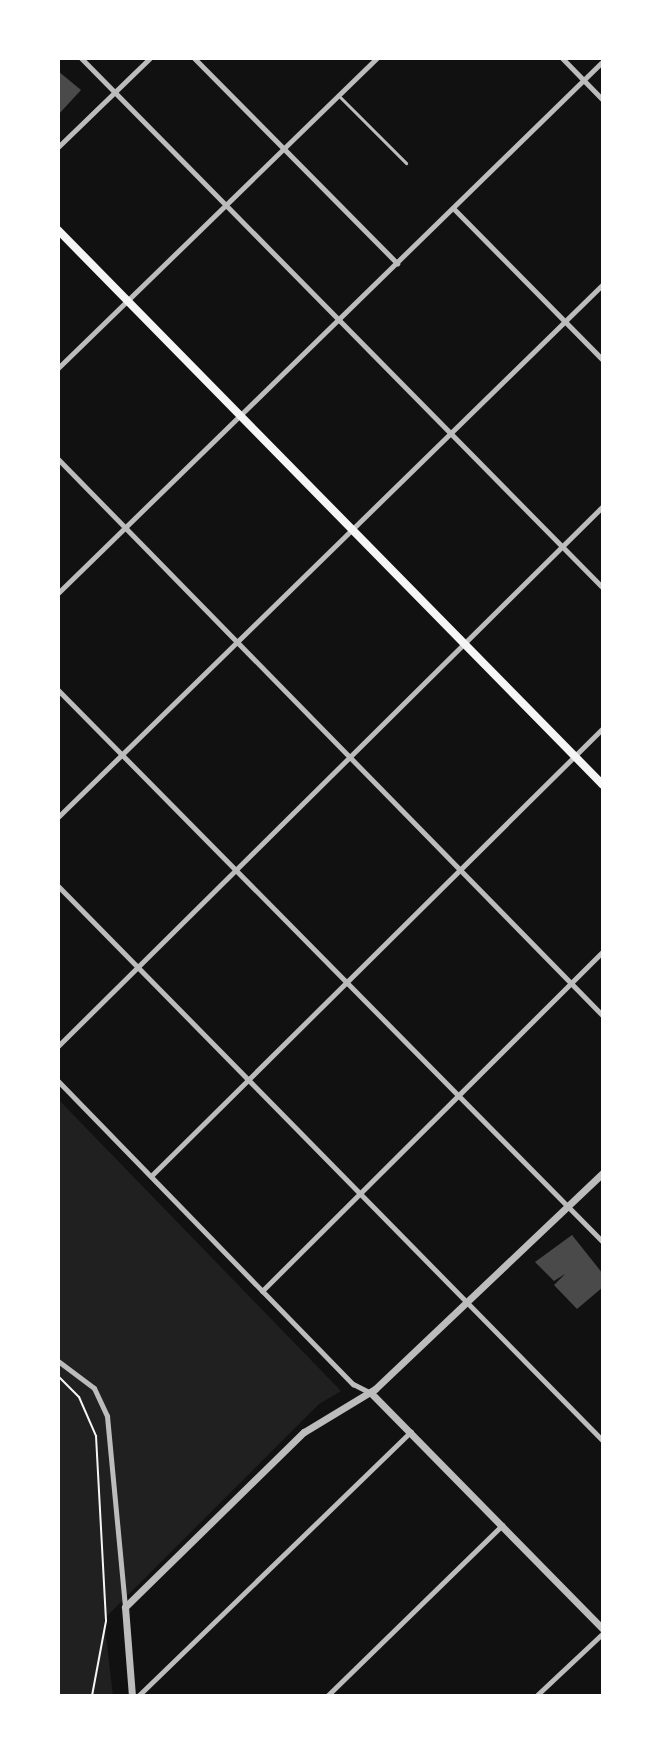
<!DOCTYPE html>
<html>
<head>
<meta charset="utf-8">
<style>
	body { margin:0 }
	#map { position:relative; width:661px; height:1754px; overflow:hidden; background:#111; font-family:Lato,sans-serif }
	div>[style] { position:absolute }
	.green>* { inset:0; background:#202020 }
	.building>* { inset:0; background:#4a4a4a }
	.path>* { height:2px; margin:-1px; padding:0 1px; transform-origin:1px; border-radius:1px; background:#f5f5f5 }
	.service>* { height:3px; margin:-1.5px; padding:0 1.5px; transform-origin:1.5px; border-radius:1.5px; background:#bcbcbc }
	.minor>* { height:5px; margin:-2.5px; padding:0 2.5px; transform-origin:2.5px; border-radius:2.5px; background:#bcbcbc }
	.tertiary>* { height:7px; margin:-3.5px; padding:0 3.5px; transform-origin:3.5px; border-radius:3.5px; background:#bcbcbc }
	.secondary>* { height:8px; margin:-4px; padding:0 4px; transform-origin:4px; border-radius:4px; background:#f5f5f5 }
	span { translate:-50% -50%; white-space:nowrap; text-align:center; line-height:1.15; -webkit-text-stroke:8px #fff; paint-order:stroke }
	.frame { position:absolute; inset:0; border:60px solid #fff; pointer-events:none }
</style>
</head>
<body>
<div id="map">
	<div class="green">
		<i style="clip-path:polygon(58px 1099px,341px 1391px,319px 1404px,104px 1619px,113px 1696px,58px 1696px)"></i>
	</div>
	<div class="building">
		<i style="clip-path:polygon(58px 71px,81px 90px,58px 115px)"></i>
		<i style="clip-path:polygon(572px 1235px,603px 1274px,603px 1287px,577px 1309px,554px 1285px,565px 1274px,554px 1281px,535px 1262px)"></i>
	</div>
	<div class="path">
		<i style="left:58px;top:1376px;width:30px;rotate:45deg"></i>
		<i style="left:79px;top:1397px;width:43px;rotate:66.4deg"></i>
		<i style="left:96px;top:1436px;width:185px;rotate:86.9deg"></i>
		<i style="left:106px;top:1621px;width:76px;rotate:100.6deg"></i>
	</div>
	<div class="service">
		<i style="left:339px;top:96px;width:95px;rotate:45deg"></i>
	</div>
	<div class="minor">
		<i style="left:81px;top:58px;width:744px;rotate:45.44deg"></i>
		<i style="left:194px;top:58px;width:289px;rotate:45.3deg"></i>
		<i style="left:562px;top:58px;width:59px;rotate:45.7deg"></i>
		<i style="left:58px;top:147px;width:128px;rotate:-44.1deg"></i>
		<i style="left:453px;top:208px;width:214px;rotate:45.4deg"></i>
		<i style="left:58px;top:368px;width:445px;rotate:-44.2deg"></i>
		<i style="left:58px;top:459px;width:779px;rotate:45.62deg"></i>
		<i style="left:58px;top:593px;width:762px;rotate:-44.31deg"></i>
		<i style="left:58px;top:690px;width:776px;rotate:45.37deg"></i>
		<i style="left:58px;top:817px;width:762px;rotate:-44.36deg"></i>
		<i style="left:58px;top:886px;width:778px;rotate:45.52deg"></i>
		<i style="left:58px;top:1046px;width:767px;rotate:-44.74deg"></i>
		<i style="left:58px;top:1081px;width:423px;rotate:45.8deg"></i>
		<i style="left:353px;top:1384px;width:20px;rotate:27deg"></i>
		<i style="left:151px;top:1176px;width:636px;rotate:-44.75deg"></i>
		<i style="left:262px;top:1291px;width:482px;rotate:-44.9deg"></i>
		<i style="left:58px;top:1361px;width:45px;rotate:36.9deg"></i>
		<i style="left:94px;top:1388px;width:31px;rotate:65deg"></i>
		<i style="left:107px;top:1416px;width:192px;rotate:84.6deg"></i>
		<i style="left:138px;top:1696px;width:380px;rotate:-44.1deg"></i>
		<i style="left:327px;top:1696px;width:245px;rotate:-44.3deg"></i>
		<i style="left:536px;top:1696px;width:92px;rotate:-43.2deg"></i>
	</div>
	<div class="tertiary">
		<i style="left:371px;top:1393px;width:331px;rotate:45.5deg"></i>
		<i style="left:132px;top:1696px;width:89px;rotate:-94.5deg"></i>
		<i style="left:125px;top:1607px;width:250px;rotate:-44.4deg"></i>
		<i style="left:304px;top:1432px;width:83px;rotate:-31.2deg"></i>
		<i style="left:375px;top:1389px;width:314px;rotate:-43.5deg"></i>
	</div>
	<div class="secondary">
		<i style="left:58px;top:230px;width:778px;rotate:45.52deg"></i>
	</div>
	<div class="frame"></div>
</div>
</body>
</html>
